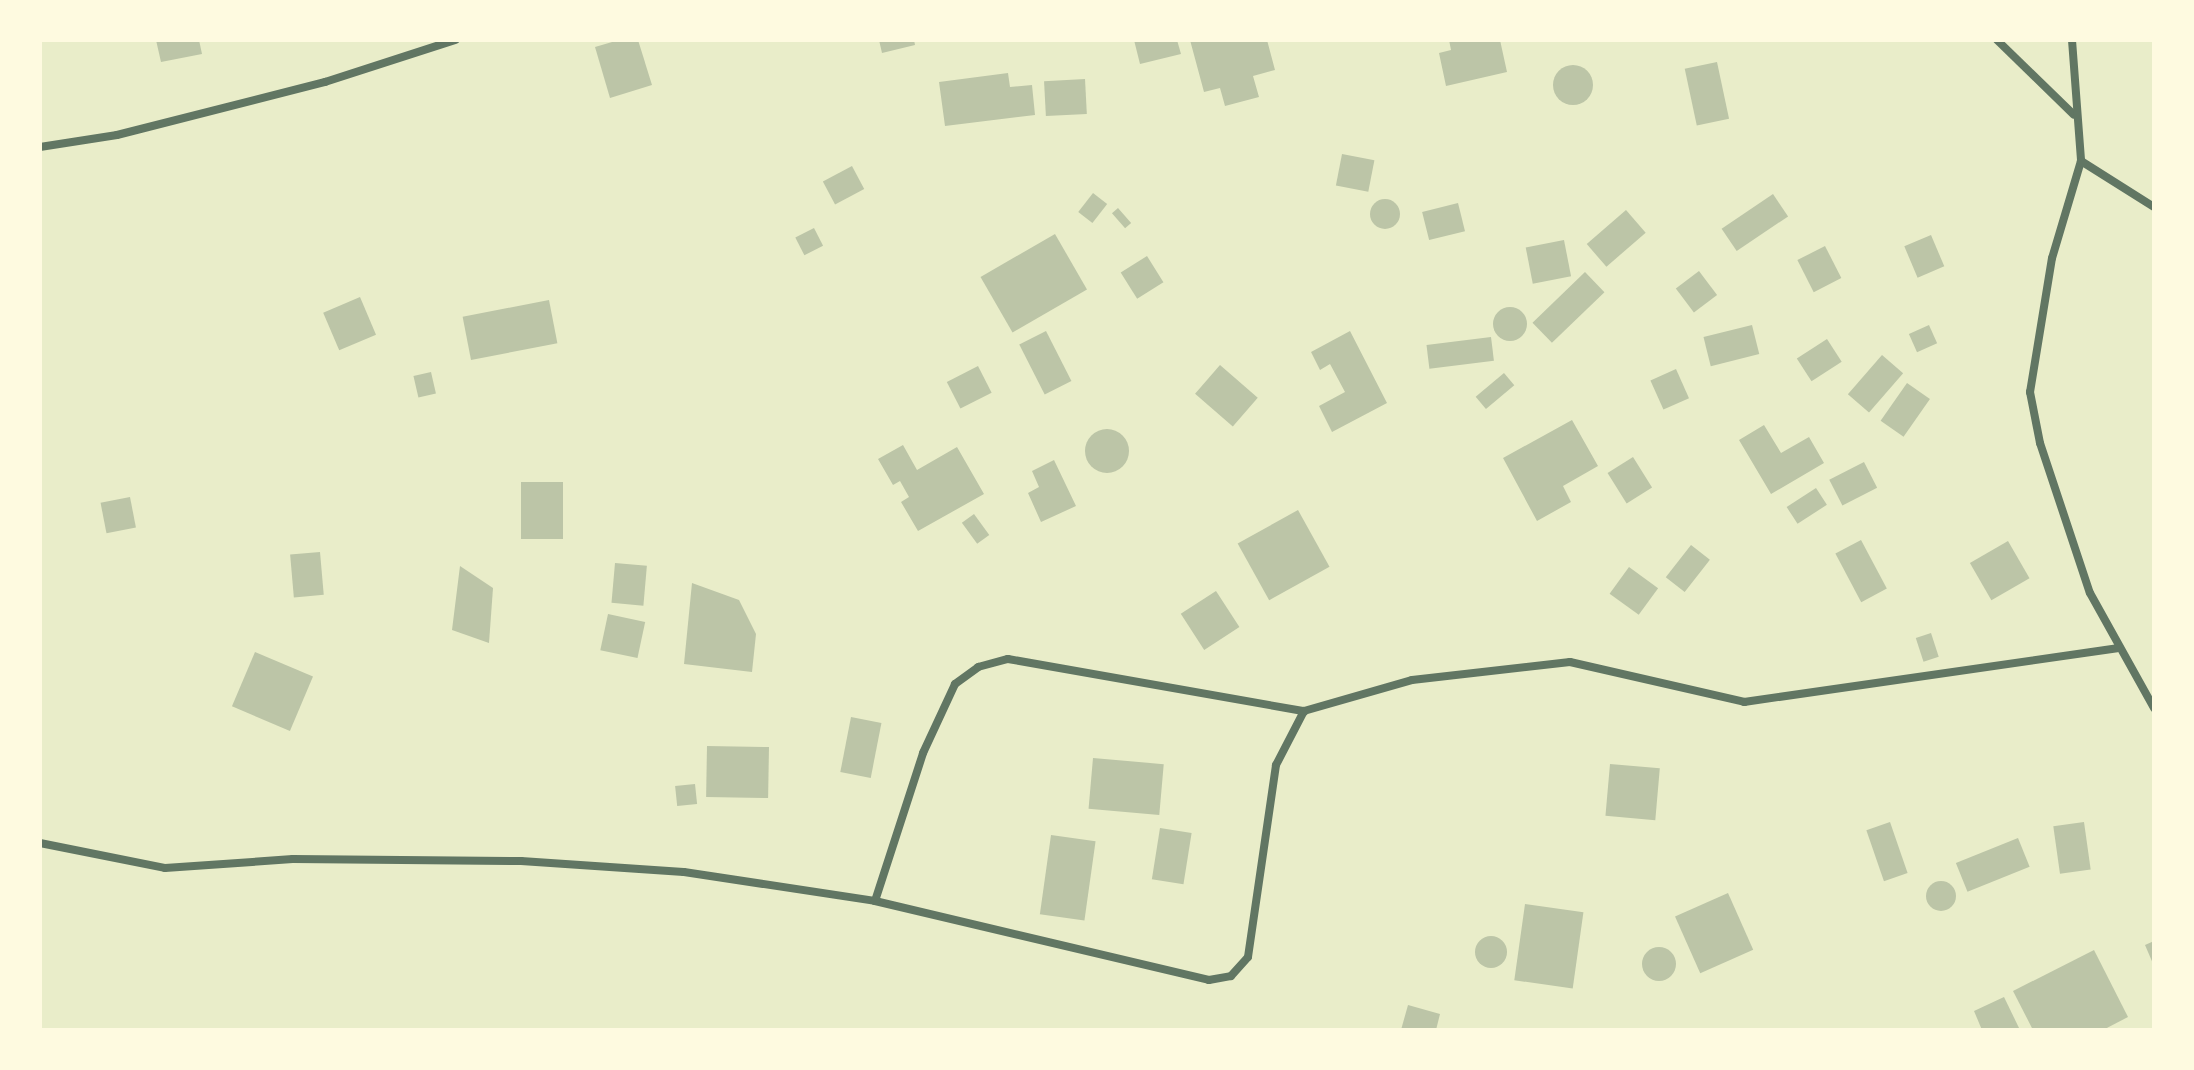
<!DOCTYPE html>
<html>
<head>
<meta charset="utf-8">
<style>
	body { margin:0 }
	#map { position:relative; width:2194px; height:1070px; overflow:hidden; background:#e9edc9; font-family:"Varela Round",sans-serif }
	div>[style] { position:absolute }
	.building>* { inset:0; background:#bcc5a7; transform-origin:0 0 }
	.round { border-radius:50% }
	.minor>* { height:8px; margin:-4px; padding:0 4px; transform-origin:4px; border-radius:4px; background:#617663 }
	span { translate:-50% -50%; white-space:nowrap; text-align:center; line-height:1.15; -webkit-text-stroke:6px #fefae0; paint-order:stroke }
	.frame { position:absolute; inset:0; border:42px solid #fefae0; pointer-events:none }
</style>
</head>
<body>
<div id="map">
	<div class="building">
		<i style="clip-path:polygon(156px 40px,199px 40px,202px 54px,161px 62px)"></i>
		<i style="clip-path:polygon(619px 40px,638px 40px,652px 85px,610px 98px,595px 47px)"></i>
		<i style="clip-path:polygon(879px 40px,914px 40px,915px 45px,882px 53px)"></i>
		<i style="clip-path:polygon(1134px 40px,1177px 40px,1181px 54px,1140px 64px)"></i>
		<i style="clip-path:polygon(1190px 40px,1267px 40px,1275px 70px,1253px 76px,1259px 97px,1225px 106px,1220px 88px,1204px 92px)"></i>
		<i style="clip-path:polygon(1449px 40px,1500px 40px,1507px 72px,1446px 86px,1439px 53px,1451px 50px)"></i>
		<i style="left:1717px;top:62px;width:58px;height:33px;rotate:78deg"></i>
		<i class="round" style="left:1553px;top:65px;width:40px;height:40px"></i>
		<i style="clip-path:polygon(1008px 73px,1010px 87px,1032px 85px,1035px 115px,945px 126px,939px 82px)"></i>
		<i style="left:1085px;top:79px;width:35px;height:41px;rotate:87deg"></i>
		<i style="left:1342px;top:154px;width:33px;height:32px;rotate:11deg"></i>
		<i style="left:852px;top:166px;width:26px;height:33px;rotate:62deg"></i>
		<i style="left:1093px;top:193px;width:18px;height:24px;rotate:38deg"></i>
		<i style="left:1773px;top:194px;width:27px;height:62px;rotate:56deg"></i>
		<i class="round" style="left:1370px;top:199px;width:30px;height:30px"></i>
		<i style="left:1458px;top:203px;width:29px;height:37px;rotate:76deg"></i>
		<i style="left:1118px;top:208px;width:20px;height:8px;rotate:49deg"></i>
		<i style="left:1626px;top:210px;width:30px;height:52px;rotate:49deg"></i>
		<i style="left:814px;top:228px;width:20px;height:21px;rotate:63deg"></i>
		<i style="left:1055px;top:234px;width:64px;height:86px;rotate:60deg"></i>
		<i style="left:1931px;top:235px;width:34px;height:29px;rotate:67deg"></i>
		<i style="left:1564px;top:240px;width:37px;height:39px;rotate:79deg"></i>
		<i style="left:1825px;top:246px;width:36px;height:31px;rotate:63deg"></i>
		<i style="left:1147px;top:256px;width:31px;height:31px;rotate:58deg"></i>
		<i style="left:1699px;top:271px;width:30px;height:29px;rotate:53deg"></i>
		<i style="left:1585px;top:272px;width:28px;height:73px;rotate:46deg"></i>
		<i style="left:360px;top:297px;width:41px;height:40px;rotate:67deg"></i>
		<i style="left:549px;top:300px;width:44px;height:88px;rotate:79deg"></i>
		<i class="round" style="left:1493px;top:307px;width:34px;height:34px"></i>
		<i style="left:1752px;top:325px;width:30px;height:50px;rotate:76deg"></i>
		<i style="left:1929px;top:325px;width:20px;height:22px;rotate:66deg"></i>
		<i style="left:1046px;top:331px;width:56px;height:30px;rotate:63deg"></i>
		<i style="clip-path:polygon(1350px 331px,1387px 403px,1332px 432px,1319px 406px,1345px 392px,1330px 364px,1320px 370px,1311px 352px)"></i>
		<i style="left:1491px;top:337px;width:24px;height:65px;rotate:83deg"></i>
		<i style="left:1827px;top:339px;width:27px;height:36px;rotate:57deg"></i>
		<i style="left:1882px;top:355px;width:28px;height:52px;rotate:41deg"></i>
		<i style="left:1220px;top:365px;width:50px;height:38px;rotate:41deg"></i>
		<i style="left:978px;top:366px;width:30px;height:35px;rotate:63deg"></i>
		<i style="left:1676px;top:369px;width:32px;height:28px;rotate:66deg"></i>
		<i style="left:431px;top:372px;width:22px;height:18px;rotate:77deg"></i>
		<i style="left:1504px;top:373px;width:16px;height:37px;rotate:50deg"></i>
		<i style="left:1907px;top:383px;width:28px;height:46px;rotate:35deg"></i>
		<i style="clip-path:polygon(1572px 420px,1598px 466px,1563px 486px,1571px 502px,1537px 521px,1503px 458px)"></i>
		<i style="clip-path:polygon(1764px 425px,1781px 453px,1809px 437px,1824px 463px,1771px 494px,1739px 440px)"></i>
		<i class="round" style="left:1085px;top:429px;width:44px;height:44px"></i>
		<i style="clip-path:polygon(903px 445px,917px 470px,957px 447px,984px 494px,918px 531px,901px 502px,909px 497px,900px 481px,893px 485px,878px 459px)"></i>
		<i style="left:1633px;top:457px;width:36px;height:30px;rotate:58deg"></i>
		<i style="clip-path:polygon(1054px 460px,1076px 506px,1041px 522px,1028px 493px,1039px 487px,1032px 471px)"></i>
		<i style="left:1864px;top:462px;width:29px;height:39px;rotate:63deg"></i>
		<i style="left:521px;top:482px;width:42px;height:57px"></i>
		<i style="left:1816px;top:488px;width:20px;height:35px;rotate:57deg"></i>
		<i style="left:130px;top:497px;width:31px;height:30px;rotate:79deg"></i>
		<i style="left:1298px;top:510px;width:65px;height:69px;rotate:61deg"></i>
		<i style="left:974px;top:514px;width:26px;height:15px;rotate:54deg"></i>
		<i style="left:1861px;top:540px;width:55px;height:29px;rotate:62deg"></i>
		<i style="left:2008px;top:541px;width:43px;height:44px;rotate:60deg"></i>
		<i style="left:1691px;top:545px;width:24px;height:41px;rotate:38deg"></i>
		<i style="left:320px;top:552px;width:43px;height:30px;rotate:85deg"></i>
		<i style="left:615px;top:563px;width:32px;height:40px;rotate:5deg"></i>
		<i style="clip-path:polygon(460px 566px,493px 588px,489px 643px,452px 630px)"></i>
		<i style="left:1629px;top:567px;width:36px;height:33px;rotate:36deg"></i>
		<i style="clip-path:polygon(692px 583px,739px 600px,756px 634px,752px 672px,684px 664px)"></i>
		<i style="left:1216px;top:591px;width:43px;height:42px;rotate:57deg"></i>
		<i style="left:608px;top:614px;width:38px;height:37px;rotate:12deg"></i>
		<i style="left:1931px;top:633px;width:25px;height:16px;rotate:72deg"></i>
		<i style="left:255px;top:652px;width:63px;height:59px;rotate:23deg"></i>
		<i style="left:851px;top:717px;width:31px;height:56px;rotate:11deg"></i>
		<i style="left:707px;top:746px;width:62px;height:51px;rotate:1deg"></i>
		<i style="left:1093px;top:758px;width:71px;height:51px;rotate:5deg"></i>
		<i style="left:1610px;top:764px;width:50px;height:52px;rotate:5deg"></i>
		<i style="left:695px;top:784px;width:20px;height:20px;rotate:84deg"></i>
		<i style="left:1890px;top:822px;width:54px;height:25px;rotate:71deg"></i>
		<i style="left:2084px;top:822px;width:48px;height:31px;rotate:82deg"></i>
		<i style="left:1160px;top:828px;width:32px;height:52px;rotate:9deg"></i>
		<i style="left:1051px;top:835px;width:45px;height:80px;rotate:8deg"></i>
		<i style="left:2018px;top:838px;width:31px;height:67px;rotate:68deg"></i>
		<i class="round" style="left:1926px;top:881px;width:30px;height:30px"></i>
		<i style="left:1728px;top:893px;width:62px;height:58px;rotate:66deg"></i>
		<i style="left:1525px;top:904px;width:59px;height:77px;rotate:8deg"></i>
		<i class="round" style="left:1475px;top:936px;width:32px;height:32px"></i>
		<i style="clip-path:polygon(2154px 941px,2154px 966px,2145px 945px)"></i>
		<i class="round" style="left:1642px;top:947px;width:34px;height:34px"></i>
		<i style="clip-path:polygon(2094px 950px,2128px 1017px,2103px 1030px,2033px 1030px,2013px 991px)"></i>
		<i style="clip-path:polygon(2004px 997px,2020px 1030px,1982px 1030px,1974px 1011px)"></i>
		<i style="clip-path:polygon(1408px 1005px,1440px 1014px,1436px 1030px,1401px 1030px)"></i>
	</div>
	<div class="minor">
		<i style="left:1997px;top:40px;width:107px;rotate:44.2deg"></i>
		<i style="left:2072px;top:40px;width:121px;rotate:85.7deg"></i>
		<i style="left:2081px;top:161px;width:101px;rotate:106.6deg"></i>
		<i style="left:2052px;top:258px;width:136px;rotate:99.3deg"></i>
		<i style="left:2030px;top:392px;width:52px;rotate:78.9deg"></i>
		<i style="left:2040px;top:443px;width:158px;rotate:71.6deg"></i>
		<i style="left:2090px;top:593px;width:132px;rotate:60.9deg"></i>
		<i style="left:40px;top:147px;width:78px;rotate:-8.9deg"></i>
		<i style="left:117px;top:135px;width:215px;rotate:-14.3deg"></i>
		<i style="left:325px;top:82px;width:137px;rotate:-17.9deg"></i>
		<i style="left:2081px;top:161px;width:86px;rotate:32.2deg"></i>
		<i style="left:40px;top:843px;width:127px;rotate:11.3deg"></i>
		<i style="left:165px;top:868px;width:128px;rotate:-4deg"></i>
		<i style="left:293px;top:859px;width:228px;rotate:0.5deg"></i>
		<i style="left:521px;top:861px;width:163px;rotate:3.9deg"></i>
		<i style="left:684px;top:872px;width:193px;rotate:8.6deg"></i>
		<i style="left:875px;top:901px;width:343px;rotate:13.3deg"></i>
		<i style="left:1209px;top:980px;width:22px;rotate:-10deg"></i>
		<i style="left:1231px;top:976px;width:25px;rotate:-48deg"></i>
		<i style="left:1248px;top:957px;width:194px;rotate:-81.7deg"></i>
		<i style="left:1276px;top:765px;width:61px;rotate:-62.6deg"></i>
		<i style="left:1304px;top:711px;width:112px;rotate:-16deg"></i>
		<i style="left:1412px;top:680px;width:159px;rotate:-6.5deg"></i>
		<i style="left:1570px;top:662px;width:179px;rotate:12.9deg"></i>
		<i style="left:1744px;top:702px;width:377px;rotate:-8.2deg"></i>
		<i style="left:875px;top:901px;width:156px;rotate:-72deg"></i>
		<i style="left:923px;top:753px;width:76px;rotate:-65.1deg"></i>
		<i style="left:955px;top:684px;width:29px;rotate:-36deg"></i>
		<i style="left:978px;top:667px;width:31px;rotate:-15deg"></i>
		<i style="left:1008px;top:659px;width:301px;rotate:10deg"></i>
	</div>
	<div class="frame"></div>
</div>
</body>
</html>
